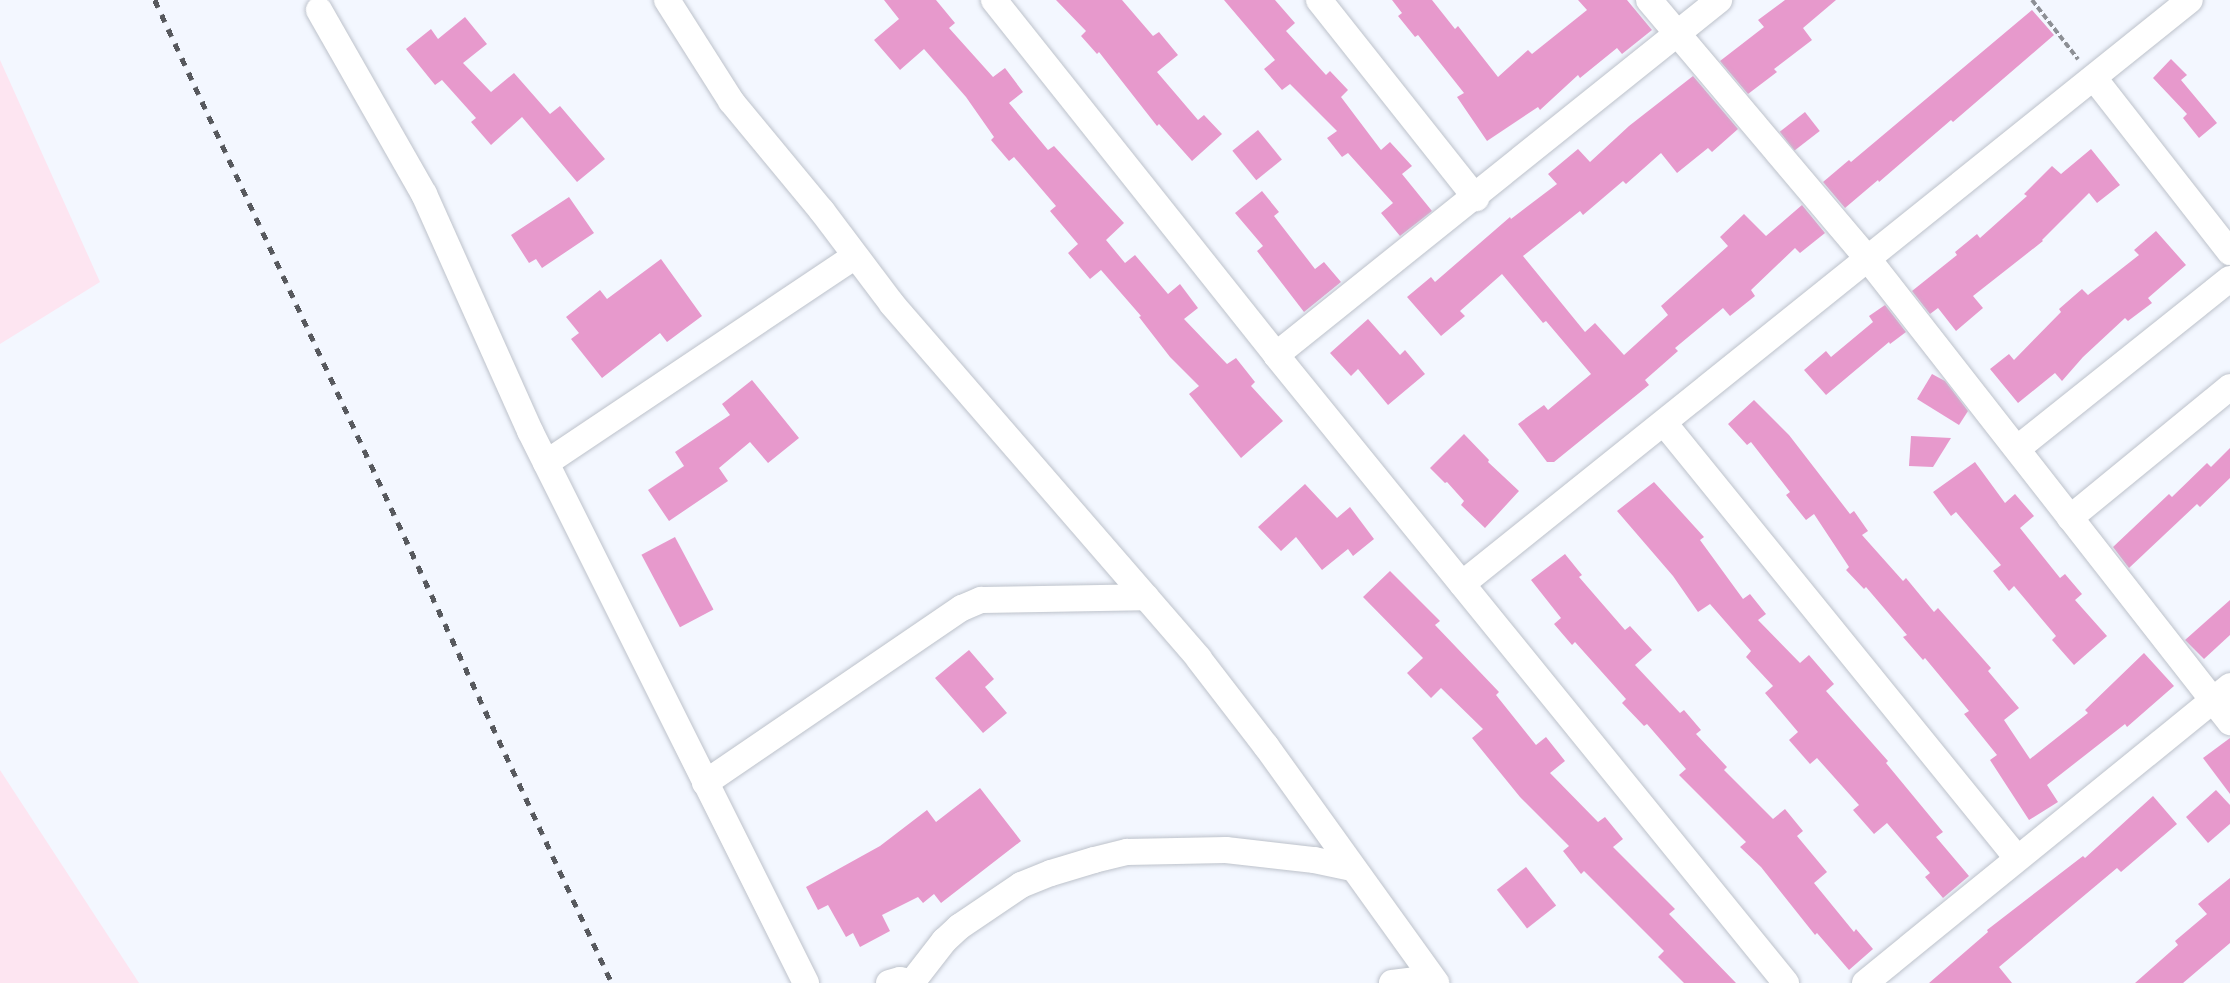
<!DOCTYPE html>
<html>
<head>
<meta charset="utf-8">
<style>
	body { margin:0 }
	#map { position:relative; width:2230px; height:983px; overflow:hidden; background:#f3f7ff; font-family:Spectral,serif }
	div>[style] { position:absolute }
	.commercial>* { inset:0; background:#fde5f1 }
	.building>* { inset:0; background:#e799cc; transform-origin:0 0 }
	.path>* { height:4px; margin-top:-2px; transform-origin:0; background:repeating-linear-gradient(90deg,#8d9096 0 6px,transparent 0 9px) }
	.roads { filter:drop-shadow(0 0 2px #bdc2cb) drop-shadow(0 0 2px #bdc2cb) }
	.minor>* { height:26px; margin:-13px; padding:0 13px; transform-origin:13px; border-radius:13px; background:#fff }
	.rail>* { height:4.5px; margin-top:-2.25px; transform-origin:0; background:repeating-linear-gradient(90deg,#57595e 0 8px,transparent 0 16px) }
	span { translate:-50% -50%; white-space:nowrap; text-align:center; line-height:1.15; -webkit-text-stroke:4.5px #f3f7ff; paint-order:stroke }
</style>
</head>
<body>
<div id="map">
	<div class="commercial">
		<i style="clip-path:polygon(0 60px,100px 282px,0 344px)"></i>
		<i style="clip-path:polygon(0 770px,139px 983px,0 983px)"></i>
	</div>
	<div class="building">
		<i style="clip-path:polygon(884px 0,936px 0,955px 23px,949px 28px,993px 77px,1005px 68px,1023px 92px,1009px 103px,1048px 150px,1054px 146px,1124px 223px,1106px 240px,1125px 263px,1135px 255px,1168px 294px,1180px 284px,1198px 308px,1184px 319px,1227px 364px,1236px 358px,1255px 382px,1251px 386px,1283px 421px,1241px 458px,1189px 394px,1199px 386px,1170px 357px,1139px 317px,1141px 316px,1101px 270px,1090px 279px,1068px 253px,1078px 244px,1050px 211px,1056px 206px,1014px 157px,1009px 161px,991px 140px,994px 137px,966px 97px,924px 49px,900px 70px,874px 40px,899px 19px)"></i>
		<i style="clip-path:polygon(1056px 0,1122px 0,1153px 36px,1159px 32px,1178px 55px,1157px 72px,1198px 120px,1204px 115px,1222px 134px,1192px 161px,1159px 124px,1157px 126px,1099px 52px,1097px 54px,1081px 36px,1086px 31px)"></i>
		<i style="clip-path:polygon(1224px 0,1275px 0,1295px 23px,1286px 31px,1326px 75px,1330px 71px,1348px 90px,1341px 97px,1381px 150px,1390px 142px,1412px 166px,1402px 174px,1432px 211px,1400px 236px,1381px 213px,1393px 203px,1348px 153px,1342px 157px,1327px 138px,1337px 131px,1290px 84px,1282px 90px,1264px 69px,1275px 60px)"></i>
		<i style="clip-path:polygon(1392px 0,1432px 0,1455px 29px,1458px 26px,1498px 77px,1528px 50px,1532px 54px,1587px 10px,1578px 0,1627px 0,1652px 30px,1622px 54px,1617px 48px,1580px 78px,1578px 75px,1540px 110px,1538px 107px,1487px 141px,1457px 97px,1464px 93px,1418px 35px,1415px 37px,1398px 16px,1402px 13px)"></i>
		<i style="clip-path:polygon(1785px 0,1836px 0,1803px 28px,1812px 40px,1774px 69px,1777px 72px,1748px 94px,1720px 61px,1764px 27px,1758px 20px)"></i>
		<i style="clip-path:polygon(2032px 10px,2054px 35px,1953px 122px,1951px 120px,1879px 182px,1878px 180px,1845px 208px,1823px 182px,1849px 160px,1851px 162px)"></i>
		<i style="clip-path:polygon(465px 17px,487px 44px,463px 63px,491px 92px,514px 73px,550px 114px,560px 106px,605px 159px,577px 182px,522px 117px,491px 145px,471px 122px,476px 118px,442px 80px,435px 85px,406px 49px,431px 29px,438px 39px)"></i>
		<i style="clip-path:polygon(2171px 59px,2187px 75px,2181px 80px,2217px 123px,2199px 138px,2183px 118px,2187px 114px,2153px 78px)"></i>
		<i style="clip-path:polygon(1693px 76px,1738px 129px,1712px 152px,1708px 148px,1677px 173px,1661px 153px,1626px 184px,1623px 181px,1583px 215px,1580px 211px,1523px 256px,1585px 332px,1595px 323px,1624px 355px,1668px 315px,1661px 306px,1728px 246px,1720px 237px,1744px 214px,1766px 236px,1802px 205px,1825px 233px,1800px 253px,1795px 248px,1751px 290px,1755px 296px,1730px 316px,1723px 308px,1675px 348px,1678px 351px,1645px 380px,1649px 385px,1554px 462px,1547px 462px,1518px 424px,1544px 405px,1548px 410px,1591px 374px,1546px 321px,1543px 323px,1502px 274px,1460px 311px,1465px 316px,1441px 336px,1407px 297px,1431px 277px,1435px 282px,1510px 217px,1511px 219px,1557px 184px,1548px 174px,1578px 149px,1590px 162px,1629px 126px)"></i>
		<i style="left:1805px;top:112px;width:24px;height:32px;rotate:52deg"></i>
		<i style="left:1258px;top:130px;width:38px;height:33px;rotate:51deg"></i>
		<i style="clip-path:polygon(2091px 149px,2120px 185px,2097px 203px,2089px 193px,2042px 240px,2043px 241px,1973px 296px,1983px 308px,1956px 331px,1938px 308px,1930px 314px,1912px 291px,1957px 255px,1955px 252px,1977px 234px,1980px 238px,2027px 196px,2024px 194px,2052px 166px,2061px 174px)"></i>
		<i style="clip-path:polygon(1262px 191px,1279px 212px,1274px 216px,1315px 269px,1324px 262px,1341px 282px,1304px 312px,1257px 251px,1263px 246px,1235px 213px)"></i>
		<i style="clip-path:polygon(569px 197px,594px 233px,542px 268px,536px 259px,529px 263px,511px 235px)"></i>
		<i style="clip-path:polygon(2156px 231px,2186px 265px,2148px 298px,2152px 303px,2128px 321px,2125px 318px,2083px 357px,2062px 381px,2055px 373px,2018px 403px,1990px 369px,2009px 354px,2014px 360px,2061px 312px,2059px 309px,2082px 289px,2088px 295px,2139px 255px,2134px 250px)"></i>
		<i style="clip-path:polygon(661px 259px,702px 316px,667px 342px,660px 333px,602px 378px,571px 339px,579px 333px,566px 317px,600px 290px,607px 299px)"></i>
		<i style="clip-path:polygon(1885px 305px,1906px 332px,1890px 344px,1889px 342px,1826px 395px,1804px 370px,1826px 351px,1831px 357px,1873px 322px,1869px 316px)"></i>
		<i style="clip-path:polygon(1368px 319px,1400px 355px,1405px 350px,1425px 374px,1388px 405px,1358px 369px,1351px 376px,1330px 353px)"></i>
		<i style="clip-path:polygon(1932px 374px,1945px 381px,1968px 411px,1959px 425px,1917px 399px)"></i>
		<i style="clip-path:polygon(752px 380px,799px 438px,768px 463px,750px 442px,719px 468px,728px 481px,669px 521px,648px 490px,684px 466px,675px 452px,730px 415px,722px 404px)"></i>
		<i style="clip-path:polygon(1754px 400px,1789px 435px,1850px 514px,1854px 511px,1868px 531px,1862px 535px,1903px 581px,1906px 578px,1934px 612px,1938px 608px,1991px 668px,1988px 671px,2019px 708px,2004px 720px,2030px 759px,2088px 713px,2085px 710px,2144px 653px,2174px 686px,2127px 727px,2125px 724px,2047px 785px,2058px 802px,2029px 820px,1990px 760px,1997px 755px,1964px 714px,1969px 711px,1925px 658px,1923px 660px,1903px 637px,1907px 635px,1866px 587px,1864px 589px,1846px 570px,1849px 567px,1814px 514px,1806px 520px,1786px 495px,1790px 492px,1751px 442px,1747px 445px,1728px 424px)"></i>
		<i style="clip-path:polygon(1464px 434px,1489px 460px,1488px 462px,1519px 491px,1485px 528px,1461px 505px,1464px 501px,1447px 482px,1445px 483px,1430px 468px)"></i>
		<i style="clip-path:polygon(1911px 436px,1951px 438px,1933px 467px,1909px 466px)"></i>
		<i style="clip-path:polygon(2230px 448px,2230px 478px,2200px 507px,2197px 504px,2129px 568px,2113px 547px,2169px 494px,2172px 497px,2207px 463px,2211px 467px)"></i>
		<i style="clip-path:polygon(1975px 462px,2005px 503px,2015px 494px,2034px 516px,2020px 528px,2060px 578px,2065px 574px,2082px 594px,2075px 600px,2107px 636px,2074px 665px,2052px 640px,2056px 636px,2014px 586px,2009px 591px,1993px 571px,2001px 565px,1956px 512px,1951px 516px,1933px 492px)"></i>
		<i style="clip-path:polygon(1654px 482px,1704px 537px,1700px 540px,1743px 599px,1750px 594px,1766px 614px,1758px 620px,1800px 663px,1809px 655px,1834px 684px,1826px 691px,1888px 761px,1886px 763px,1943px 832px,1936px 837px,1969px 876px,1943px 898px,1925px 877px,1930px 873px,1887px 823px,1874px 834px,1853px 810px,1859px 805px,1817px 758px,1810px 764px,1789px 740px,1798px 732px,1765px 693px,1773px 686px,1746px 657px,1751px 651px,1710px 604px,1698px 612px,1673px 576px,1617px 511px)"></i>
		<i style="clip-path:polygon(1305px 484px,1337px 518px,1350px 507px,1374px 539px,1353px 556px,1348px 549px,1322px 570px,1296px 537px,1281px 551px,1258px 527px)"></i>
		<i style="left:675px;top:537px;width:82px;height:38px;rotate:62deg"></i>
		<i style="clip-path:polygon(1565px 554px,1582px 575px,1579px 577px,1625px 630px,1630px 626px,1652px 650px,1635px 665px,1680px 713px,1684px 710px,1701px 730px,1696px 734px,1727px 767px,1724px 770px,1773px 819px,1785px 809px,1803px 831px,1797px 836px,1827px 872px,1814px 883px,1854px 932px,1856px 929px,1873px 949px,1849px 970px,1817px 933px,1815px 935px,1761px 867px,1740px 847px,1746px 842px,1679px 775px,1686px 769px,1647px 724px,1644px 726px,1622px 703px,1626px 699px,1575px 642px,1572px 645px,1554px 624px,1561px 618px,1531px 580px)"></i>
		<i style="clip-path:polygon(1390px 571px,1440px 621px,1435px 625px,1499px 692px,1496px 695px,1536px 745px,1546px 737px,1565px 761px,1550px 773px,1598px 822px,1605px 817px,1623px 839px,1613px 847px,1675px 909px,1669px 914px,1736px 983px,1684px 983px,1658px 957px,1664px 951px,1584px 871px,1581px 874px,1563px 851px,1569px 846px,1520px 797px,1472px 738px,1483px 729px,1441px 688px,1431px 698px,1407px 673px,1423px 658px,1363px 597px)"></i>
		<i style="clip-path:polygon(2230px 600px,2230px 635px,2204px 659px,2185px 640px)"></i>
		<i style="clip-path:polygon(969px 650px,994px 679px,985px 687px,1007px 713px,983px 733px,935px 678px)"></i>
		<i style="clip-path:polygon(2230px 738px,2230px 794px,2203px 758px)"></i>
		<i style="clip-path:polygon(980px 788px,1021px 841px,941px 903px,934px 894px,923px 903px,918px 897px,882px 915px,890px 931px,860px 947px,853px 933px,846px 937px,828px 905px,818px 910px,806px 887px,880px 846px,927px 810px,936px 822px)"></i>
		<i style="clip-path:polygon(2216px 790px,2230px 805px,2230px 824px,2208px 843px,2186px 817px)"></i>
		<i style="clip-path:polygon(2153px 796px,2177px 824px,2121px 872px,2117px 868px,1999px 967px,2012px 983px,1929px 983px,1988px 932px,1987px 930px,2083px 856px,2085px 858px)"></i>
		<i style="left:1526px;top:867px;width:49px;height:37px;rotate:52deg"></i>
		<i style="clip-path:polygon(2230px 878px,2230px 943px,2183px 983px,2135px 983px,2178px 945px,2175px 941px,2207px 914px,2198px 904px)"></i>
	</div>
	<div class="path">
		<i style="left:2032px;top:0;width:75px;rotate:52.1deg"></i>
	</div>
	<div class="roads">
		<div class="minor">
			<i style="left:667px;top:0;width:120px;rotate:57.6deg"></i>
			<i style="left:731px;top:101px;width:143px;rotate:50.4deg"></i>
			<i style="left:822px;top:211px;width:116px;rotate:53deg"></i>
			<i style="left:892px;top:304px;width:469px;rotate:49.1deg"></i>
			<i style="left:1199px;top:659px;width:110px;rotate:52.4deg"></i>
			<i style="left:1266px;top:746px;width:292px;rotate:54.3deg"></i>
			<i style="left:994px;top:0;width:453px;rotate:51.5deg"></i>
			<i style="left:1276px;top:355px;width:809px;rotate:50.92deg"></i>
			<i style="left:1319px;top:0;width:253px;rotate:51.6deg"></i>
			<i style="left:1649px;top:0;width:339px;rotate:49.8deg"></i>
			<i style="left:1868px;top:259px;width:588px;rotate:51.98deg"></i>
			<i style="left:319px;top:10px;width:212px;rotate:60.3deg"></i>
			<i style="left:424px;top:194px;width:260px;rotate:65.9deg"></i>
			<i style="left:530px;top:431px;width:617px;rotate:63.43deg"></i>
			<i style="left:2094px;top:78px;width:221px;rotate:52deg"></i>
			<i style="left:1276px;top:355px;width:568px;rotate:-38.71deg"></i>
			<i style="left:1664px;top:423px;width:560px;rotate:50.94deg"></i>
			<i style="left:2018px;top:448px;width:271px;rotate:-38.6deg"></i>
			<i style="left:546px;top:463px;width:371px;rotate:-33.8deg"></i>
			<i style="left:2070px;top:518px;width:207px;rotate:-39.3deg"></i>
			<i style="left:1462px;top:584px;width:933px;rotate:-38.74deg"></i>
			<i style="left:705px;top:783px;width:311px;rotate:-34.3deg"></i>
			<i style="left:962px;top:608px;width:21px;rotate:-23deg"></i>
			<i style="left:981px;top:600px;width:165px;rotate:-1deg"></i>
			<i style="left:913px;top:981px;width:51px;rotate:-52.2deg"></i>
			<i style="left:944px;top:941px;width:21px;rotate:-43deg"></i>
			<i style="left:959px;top:927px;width:75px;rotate:-34.1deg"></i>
			<i style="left:1021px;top:885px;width:32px;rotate:-22deg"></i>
			<i style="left:1051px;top:873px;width:45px;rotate:-16.8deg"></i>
			<i style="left:1094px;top:860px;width:34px;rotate:-14deg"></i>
			<i style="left:1127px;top:852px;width:99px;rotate:-1.2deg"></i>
			<i style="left:1226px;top:850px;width:89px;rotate:6.5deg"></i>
			<i style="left:1314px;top:860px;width:40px;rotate:12deg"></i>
			<i style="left:889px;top:983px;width:11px;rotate:-15deg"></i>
			<i style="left:900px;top:980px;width:15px;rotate:11deg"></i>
			<i style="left:1392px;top:983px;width:39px;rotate:-7deg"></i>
			<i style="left:1865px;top:983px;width:471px;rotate:-39.1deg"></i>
		</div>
	</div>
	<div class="rail">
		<i style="left:155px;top:0;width:1084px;rotate:65.07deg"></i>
	</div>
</div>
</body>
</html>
